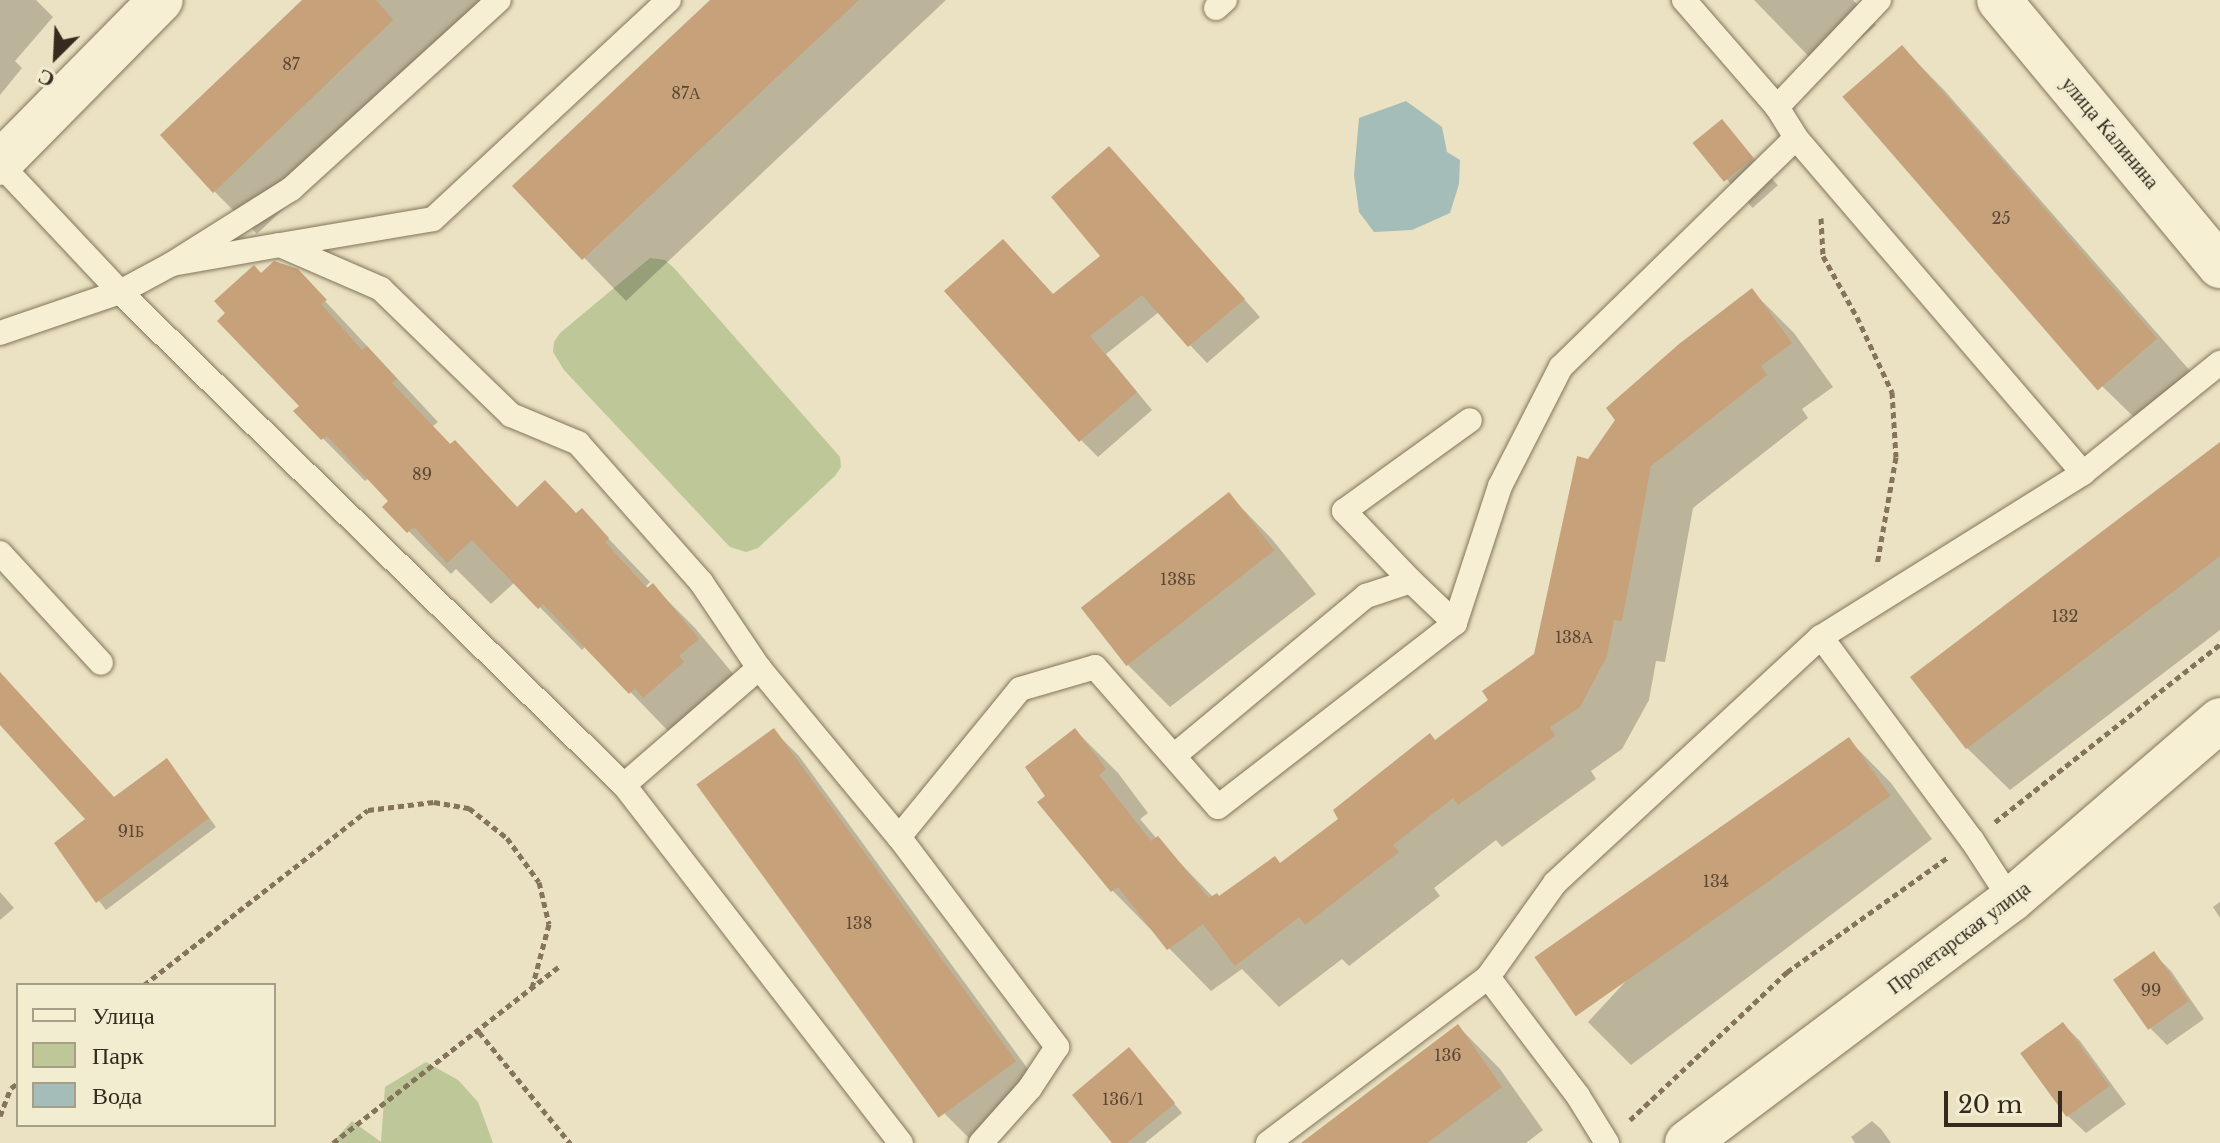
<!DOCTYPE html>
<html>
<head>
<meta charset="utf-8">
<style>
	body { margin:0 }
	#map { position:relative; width:2220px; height:1143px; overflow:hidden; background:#eae2c2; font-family:"Libre Baskerville",serif }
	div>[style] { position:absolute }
	.green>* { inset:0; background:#bdc797 }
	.water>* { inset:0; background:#a4bdb8 }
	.shadow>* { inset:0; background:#0003; transform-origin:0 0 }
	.building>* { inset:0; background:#c6a17a; transform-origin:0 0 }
	.path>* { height:5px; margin-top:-2.5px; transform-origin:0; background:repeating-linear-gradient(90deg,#83745a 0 6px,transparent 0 10px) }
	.roads { filter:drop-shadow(0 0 2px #83745a) drop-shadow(0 0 2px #83745a) }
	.service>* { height:24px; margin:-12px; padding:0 12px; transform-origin:12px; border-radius:12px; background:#f6efd4 }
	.tertiary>* { height:44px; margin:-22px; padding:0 22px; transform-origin:22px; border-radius:22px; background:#f6efd4 }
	span { translate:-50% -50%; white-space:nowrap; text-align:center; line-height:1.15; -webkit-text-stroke:6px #f2ecd1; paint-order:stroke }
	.number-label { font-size:16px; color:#584835 }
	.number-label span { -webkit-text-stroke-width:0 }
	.street-label { font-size:20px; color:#342a1e }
	.legend { position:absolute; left:16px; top:983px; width:260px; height:144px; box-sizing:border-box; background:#f2ecd1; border:2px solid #a69e89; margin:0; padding:10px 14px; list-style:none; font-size:24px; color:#342a1e }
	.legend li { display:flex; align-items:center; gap:16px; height:40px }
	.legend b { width:40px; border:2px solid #a69e89 }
	.north { position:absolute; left:16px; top:16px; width:80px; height:80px; -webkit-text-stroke:6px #f2ecd1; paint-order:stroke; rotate:204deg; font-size:22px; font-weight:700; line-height:32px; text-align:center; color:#342a1e }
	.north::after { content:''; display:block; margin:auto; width:28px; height:36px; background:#342a1e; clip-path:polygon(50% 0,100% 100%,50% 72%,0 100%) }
	.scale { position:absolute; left:1944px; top:1091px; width:118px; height:36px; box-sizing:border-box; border:4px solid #342a1e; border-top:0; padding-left:10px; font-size:24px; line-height:28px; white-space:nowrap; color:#342a1e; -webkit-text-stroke:6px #f2ecd1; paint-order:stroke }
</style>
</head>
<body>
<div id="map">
	<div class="green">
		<i style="clip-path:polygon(650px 258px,665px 260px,674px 268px,840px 457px,841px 467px,835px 476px,758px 548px,746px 552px,730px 547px,564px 370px,553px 352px,554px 342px,560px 333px)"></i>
		<i style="clip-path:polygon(426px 1062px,458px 1080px,478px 1102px,493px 1143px,332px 1143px,352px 1121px,381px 1142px,385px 1087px)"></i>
	</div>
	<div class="water">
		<i style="clip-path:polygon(1406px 101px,1442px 127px,1447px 152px,1460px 160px,1459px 184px,1450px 213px,1412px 230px,1374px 232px,1359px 212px,1354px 175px,1359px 118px)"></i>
	</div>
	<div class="shadow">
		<i style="clip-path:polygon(0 0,36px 0,53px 17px,15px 61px,22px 68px,0 95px)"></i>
		<i style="clip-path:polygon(305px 0,501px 0,257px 234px,214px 191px)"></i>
		<i style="clip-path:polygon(713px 0,946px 0,626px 301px,515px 186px)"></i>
		<i style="clip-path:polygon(1754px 0,1853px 0,1876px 25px,1823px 71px)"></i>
		<i style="clip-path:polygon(1902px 47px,1944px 90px,2199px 381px,2145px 428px,2102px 386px,1846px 98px)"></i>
		<i style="left:1721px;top:122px;width:85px;height:34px;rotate:48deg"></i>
		<i style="clip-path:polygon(1126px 166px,1260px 317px,1207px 363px,1159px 312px,1106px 354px,1152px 410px,1098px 457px,1081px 440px,1054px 296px,1103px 257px)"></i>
		<i style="clip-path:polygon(297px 271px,438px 422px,433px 426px,452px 446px,455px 443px,518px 508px,578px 515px,582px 511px,650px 582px,646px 586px,649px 589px,653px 586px,695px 628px,740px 682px,672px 735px,586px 646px,582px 650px,515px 582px,491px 604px,456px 569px,451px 574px,385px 507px,391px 501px,369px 478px,365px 481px,296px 411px,302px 406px,261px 275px)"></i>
		<i style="clip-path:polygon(1752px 291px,1794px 333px,1833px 387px,1802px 409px,1808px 418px,1693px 508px,1665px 662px,1656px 661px,1649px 700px,1622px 749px,1591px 771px,1596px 779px,1502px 847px,1496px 840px,1434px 888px,1440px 896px,1349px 966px,1342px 959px,1279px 1007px,1242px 969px,1211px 991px,1113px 891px,1040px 802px,1048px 796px,1075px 730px,1118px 773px,1148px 813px,1140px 819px,1157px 839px,1214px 898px,1219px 898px,1281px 865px,1490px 700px,1536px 655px,1589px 461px)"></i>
		<i style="clip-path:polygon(2220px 444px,2220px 630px,2010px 790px,1967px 748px)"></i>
		<i style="clip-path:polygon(1229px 495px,1271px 538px,1316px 594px,1170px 707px,1128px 665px,1083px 608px)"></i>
		<i style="clip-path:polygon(0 674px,115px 800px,167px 760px,216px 827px,106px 910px,56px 844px,88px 819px,0 722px)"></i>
		<i style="clip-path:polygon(774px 731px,799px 756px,1041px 1087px,970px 1139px,945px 1114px)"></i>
		<i style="clip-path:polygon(1849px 740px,1891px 783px,1932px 839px,1631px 1065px,1588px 1022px)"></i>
		<i style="clip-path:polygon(0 892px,14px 908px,0 920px)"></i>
		<i style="clip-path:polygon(2220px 902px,2220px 918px,2213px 907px)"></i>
		<i style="clip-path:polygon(2154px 954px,2171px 971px,2204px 1019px,2167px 1045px,2150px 1028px,2116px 980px)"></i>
		<i style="clip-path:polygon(2063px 1024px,2080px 1041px,2126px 1104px,2086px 1133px,2068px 1116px,2023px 1053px)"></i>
		<i style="clip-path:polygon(1458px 1026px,1500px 1069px,1543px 1130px,1526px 1143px,1304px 1143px)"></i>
		<i style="clip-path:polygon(1137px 1058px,1182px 1113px,1145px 1143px,1114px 1143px)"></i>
		<i style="clip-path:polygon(1872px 1121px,1881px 1129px,1891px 1143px,1855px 1143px,1851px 1137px)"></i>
	</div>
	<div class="building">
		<i style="clip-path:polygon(302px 0,376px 0,393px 20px,213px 193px,160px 135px)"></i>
		<i style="clip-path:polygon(710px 0,859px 0,582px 260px,512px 186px)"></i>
		<i style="left:1902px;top:45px;width:389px;height:79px;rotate:49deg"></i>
		<i style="left:1722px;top:119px;width:50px;height:38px;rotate:51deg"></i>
		<i style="clip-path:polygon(1109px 146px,1245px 299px,1188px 347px,1142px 295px,1090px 336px,1137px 392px,1079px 442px,944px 291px,1003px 239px,1053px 294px,1100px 256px,1051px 197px)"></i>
		<i style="clip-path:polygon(274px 261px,298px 269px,327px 300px,321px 304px,362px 350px,367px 346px,397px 379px,392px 383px,450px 444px,455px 440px,517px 507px,545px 480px,576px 513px,582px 508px,609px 538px,605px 542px,647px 588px,653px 583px,699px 639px,679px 656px,684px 662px,643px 698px,635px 688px,629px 694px,543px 604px,538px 609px,472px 540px,447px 563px,414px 527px,407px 533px,382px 507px,388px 501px,327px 436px,321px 440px,293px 411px,299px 406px,217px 321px,225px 313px,214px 301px,254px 265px,261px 273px)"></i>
		<i style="clip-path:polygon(1752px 288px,1792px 343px,1761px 366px,1767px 375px,1651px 466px,1622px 621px,1614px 620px,1607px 656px,1580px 707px,1550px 727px,1555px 736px,1458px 805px,1453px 798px,1393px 845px,1399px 852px,1305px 925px,1299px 917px,1235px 966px,1203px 924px,1167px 950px,1118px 887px,1111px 892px,1037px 802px,1045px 796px,1025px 767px,1075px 728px,1106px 769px,1099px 775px,1151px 841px,1158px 836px,1209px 898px,1217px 893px,1219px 896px,1275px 856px,1280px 863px,1338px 819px,1333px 810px,1430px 733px,1435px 740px,1488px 700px,1482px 691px,1534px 654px,1577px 456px,1588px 459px,1615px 420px,1606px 408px,1679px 344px)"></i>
		<i style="clip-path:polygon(2220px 442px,2220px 556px,1966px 749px,1910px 677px)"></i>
		<i style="left:1229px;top:492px;width:74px;height:188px;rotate:52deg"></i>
		<i style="clip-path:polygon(0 672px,114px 797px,167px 758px,209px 818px,96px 903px,54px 843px,85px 819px,0 725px)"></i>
		<i style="left:774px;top:728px;width:412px;height:96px;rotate:54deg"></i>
		<i style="left:1849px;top:737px;width:72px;height:384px;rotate:55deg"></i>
		<i style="left:2154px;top:951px;width:61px;height:50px;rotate:55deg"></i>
		<i style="left:2063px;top:1022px;width:79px;height:53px;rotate:54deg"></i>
		<i style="clip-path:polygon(1458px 1024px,1502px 1087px,1427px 1143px,1301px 1143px)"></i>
		<i style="clip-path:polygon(1129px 1047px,1175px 1103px,1127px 1143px,1112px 1143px,1072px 1095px)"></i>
	</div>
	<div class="path">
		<i style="left:1821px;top:218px;width:38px;rotate:87deg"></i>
		<i style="left:1823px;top:256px;width:70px;rotate:60.9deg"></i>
		<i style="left:1857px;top:317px;width:83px;rotate:65deg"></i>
		<i style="left:1892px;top:392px;width:65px;rotate:86.5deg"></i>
		<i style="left:1896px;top:457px;width:110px;rotate:100deg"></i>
		<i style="left:1995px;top:822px;width:287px;rotate:-38.3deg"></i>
		<i style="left:144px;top:985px;width:284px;rotate:-38deg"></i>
		<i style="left:368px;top:810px;width:66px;rotate:-6.9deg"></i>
		<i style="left:434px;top:802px;width:36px;rotate:10deg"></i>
		<i style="left:469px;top:808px;width:48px;rotate:38.3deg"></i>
		<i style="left:507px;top:838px;width:54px;rotate:54deg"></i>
		<i style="left:539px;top:882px;width:43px;rotate:76.6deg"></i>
		<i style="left:549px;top:924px;width:66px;rotate:104.9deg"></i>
		<i style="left:479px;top:1032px;width:144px;rotate:50.7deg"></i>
		<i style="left:0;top:1116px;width:30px;rotate:-69deg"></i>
		<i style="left:11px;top:1088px;width:9px;rotate:-36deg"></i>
		<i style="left:1630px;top:1120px;width:216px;rotate:-43.3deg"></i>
		<i style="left:1787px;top:972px;width:198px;rotate:-35.5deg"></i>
		<i style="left:333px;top:1143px;width:286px;rotate:-38deg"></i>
	</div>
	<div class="roads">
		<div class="service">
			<i style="left:1684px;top:0;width:142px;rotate:49deg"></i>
			<i style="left:1777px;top:107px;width:36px;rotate:58deg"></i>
			<i style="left:1796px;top:138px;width:441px;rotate:49.4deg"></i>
			<i style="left:1216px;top:8px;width:12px;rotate:-42deg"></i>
			<i style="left:1777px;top:107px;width:148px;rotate:-46.4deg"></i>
			<i style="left:0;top:164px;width:175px;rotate:46.8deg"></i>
			<i style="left:120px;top:292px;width:705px;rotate:44.37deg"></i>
			<i style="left:624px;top:785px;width:453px;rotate:52.3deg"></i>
			<i style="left:280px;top:245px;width:155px;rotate:-9.6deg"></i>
			<i style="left:433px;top:219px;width:322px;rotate:-42.9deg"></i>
			<i style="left:172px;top:264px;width:110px;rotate:-10deg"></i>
			<i style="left:280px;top:245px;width:110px;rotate:23.5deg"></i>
			<i style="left:381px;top:289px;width:181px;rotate:44.1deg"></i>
			<i style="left:511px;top:415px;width:73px;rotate:22.7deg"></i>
			<i style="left:578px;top:443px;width:186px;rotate:48.5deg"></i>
			<i style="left:701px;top:582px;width:104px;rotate:56deg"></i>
			<i style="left:759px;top:668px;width:219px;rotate:50.4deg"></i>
			<i style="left:899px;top:837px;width:263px;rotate:53deg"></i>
			<i style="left:1057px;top:1047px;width:49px;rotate:123.4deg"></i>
			<i style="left:1030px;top:1088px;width:74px;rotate:131.7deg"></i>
			<i style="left:0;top:333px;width:127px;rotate:-18.9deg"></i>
			<i style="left:120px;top:292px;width:59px;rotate:-28.3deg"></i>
			<i style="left:172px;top:264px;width:141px;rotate:-32.2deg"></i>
			<i style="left:291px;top:189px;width:281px;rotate:-42.3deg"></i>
			<i style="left:0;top:553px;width:149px;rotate:47.4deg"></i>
			<i style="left:1411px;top:581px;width:97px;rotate:-133.7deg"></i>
			<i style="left:1344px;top:511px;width:155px;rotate:-35.8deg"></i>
			<i style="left:1821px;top:637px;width:253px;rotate:53.4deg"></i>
			<i style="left:1972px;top:840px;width:72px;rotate:57deg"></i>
			<i style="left:1175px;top:755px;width:249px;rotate:-39.8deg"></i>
			<i style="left:1366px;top:596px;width:47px;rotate:-18.4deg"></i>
			<i style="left:1411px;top:581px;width:61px;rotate:43.7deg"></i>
			<i style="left:624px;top:785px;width:179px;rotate:-40.9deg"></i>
			<i style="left:899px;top:837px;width:191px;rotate:-50.7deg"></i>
			<i style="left:1020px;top:689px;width:78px;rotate:-16.3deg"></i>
			<i style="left:1095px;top:667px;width:186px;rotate:48.7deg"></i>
			<i style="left:1218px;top:807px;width:300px;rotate:-37.8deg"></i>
			<i style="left:1455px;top:623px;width:144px;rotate:-71.8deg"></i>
			<i style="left:1500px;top:486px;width:134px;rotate:-62.9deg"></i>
			<i style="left:1561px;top:367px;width:328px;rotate:-44.3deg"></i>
			<i style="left:1488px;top:977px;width:149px;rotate:52.9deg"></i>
			<i style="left:1578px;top:1096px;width:55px;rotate:58.3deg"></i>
			<i style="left:1268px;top:1143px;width:276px;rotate:-37deg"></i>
			<i style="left:1488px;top:977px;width:115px;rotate:-54.5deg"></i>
			<i style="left:1555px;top:883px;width:362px;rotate:-42.8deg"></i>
			<i style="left:1821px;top:637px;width:309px;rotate:-32deg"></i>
			<i style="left:2083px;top:473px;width:176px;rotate:-38.8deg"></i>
		</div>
		<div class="tertiary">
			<i style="left:1999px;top:0;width:346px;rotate:50.3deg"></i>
			<i style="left:0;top:163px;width:229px;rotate:-45.4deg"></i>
			<i style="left:1687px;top:1143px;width:405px;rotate:-36.9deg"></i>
			<i style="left:2011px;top:900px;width:276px;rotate:-40.7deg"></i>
		</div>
	</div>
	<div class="number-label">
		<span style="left:291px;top:64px">87</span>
		<span style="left:686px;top:93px">87А</span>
		<span style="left:2001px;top:218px">25</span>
		<span style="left:422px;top:474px">89</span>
		<span style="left:1178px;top:579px">138Б</span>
		<span style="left:2065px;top:616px">132</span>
		<span style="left:1574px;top:637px">138А</span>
		<span style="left:131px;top:831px">91Б</span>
		<span style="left:1716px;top:881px">134</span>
		<span style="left:859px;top:923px">138</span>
		<span style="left:2151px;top:990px">99</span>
		<span style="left:1448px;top:1055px">136</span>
		<span style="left:1123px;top:1099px">136/1</span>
	</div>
	<div class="street-label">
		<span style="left:2110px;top:133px;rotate:50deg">улица Калинина</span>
		<span style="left:1959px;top:938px;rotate:-37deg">Пролетарская улица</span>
	</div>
	<ul class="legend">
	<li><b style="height:10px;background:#f6efd4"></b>Улица</li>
	<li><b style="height:22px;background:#bdc797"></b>Парк</li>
	<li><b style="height:22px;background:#a4bdb8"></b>Вода</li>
	</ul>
	<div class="north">С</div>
	<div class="scale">20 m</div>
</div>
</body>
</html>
